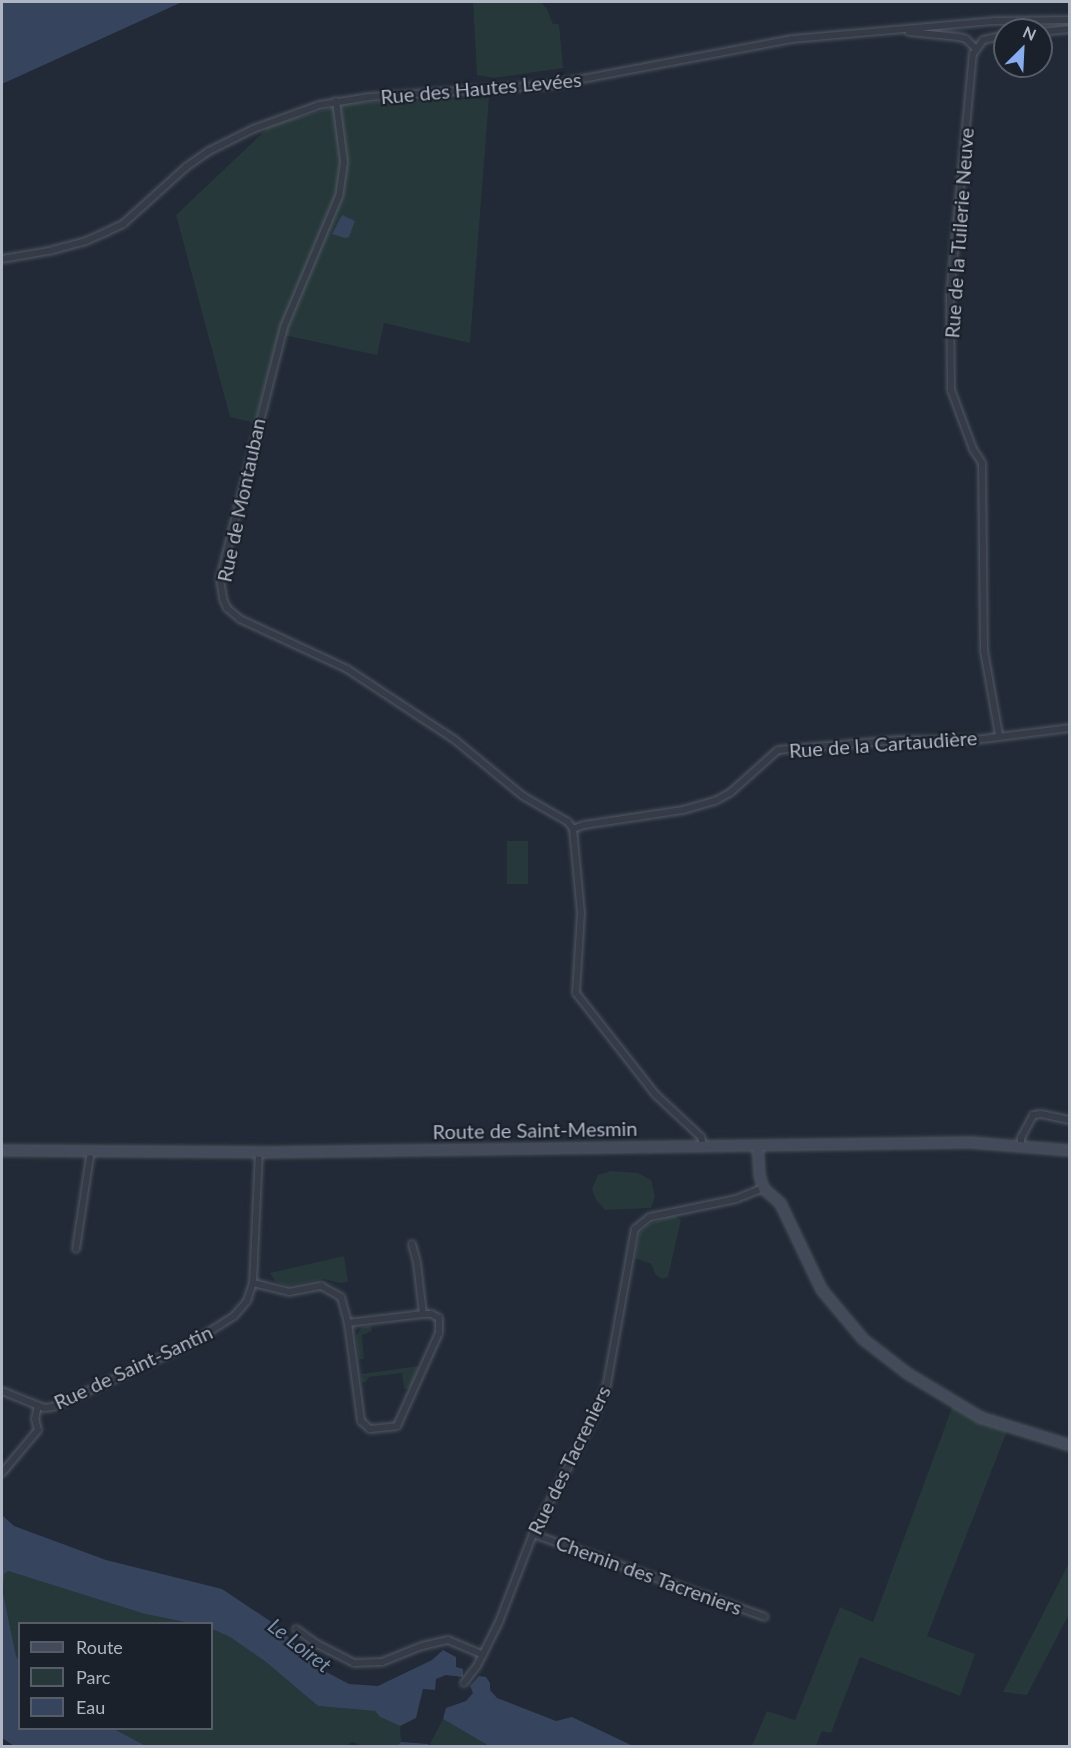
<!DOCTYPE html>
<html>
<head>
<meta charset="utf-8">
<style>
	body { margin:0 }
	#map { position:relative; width:1071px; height:1748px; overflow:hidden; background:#212a36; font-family:Lato,sans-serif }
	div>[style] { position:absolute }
	.green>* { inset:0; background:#263839; transform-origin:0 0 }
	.water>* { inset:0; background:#36455d }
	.roads { filter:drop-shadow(0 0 2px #525964) drop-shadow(0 0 2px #525964) }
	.street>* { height:6px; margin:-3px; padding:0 3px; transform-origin:3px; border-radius:3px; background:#353c47 }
	.secondary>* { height:9px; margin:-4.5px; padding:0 4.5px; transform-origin:4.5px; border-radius:4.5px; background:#434b5a }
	span { translate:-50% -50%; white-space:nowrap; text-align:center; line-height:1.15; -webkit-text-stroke:4.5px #1a212b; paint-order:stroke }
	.street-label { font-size:20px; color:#afb6c3 }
	.water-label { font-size:21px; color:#798daa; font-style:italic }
	.frame { position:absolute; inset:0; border:3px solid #afb6c3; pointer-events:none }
	.legend { position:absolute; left:18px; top:1622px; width:195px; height:108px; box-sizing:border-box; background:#1a212b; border:2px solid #565d68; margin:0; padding:8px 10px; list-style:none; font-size:18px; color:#afb6c3 }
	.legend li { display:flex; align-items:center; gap:12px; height:30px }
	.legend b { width:30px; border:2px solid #565d68 }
	.north { position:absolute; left:993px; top:18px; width:60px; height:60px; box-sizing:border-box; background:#1a212b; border:2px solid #565d68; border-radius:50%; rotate:24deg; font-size:16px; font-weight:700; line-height:24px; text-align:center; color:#afb6c3 }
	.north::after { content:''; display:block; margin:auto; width:21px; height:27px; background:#87adf1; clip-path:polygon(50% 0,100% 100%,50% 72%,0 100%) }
</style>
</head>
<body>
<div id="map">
	<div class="green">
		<i style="clip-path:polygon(473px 2px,541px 2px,547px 9px,553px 24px,559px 24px,563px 68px,494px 78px,477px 75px)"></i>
		<i style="clip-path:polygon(489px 98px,470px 343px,384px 323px,377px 355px,279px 334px,255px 423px,230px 417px,176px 215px,271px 125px,350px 103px)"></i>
		<i style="left:507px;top:841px;width:21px;height:43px"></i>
		<i style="clip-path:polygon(611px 1171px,638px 1173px,651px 1180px,655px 1197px,651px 1208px,605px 1210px,596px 1200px,592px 1189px,598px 1175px)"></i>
		<i style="clip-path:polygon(674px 1215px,681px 1220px,668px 1277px,662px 1279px,656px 1275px,651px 1264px,635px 1258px,640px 1232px,649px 1224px)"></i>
		<i style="clip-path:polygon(344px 1256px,348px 1282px,340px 1283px,323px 1279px,287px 1286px,276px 1282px,270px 1273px)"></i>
		<i style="clip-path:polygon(371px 1325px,372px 1331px,362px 1335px,364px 1359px,359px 1359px,356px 1336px,362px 1327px)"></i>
		<i style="clip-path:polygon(419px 1366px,411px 1387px,407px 1389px,404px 1388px,402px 1373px,369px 1377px,366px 1382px,362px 1382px,361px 1374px)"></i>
		<i style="clip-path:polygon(953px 1405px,1007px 1431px,927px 1636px,975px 1654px,960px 1696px,860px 1657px,831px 1733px,822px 1731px,816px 1746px,752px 1746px,767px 1711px,795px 1720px,840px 1607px,873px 1622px)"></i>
		<i style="clip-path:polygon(1069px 1563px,1069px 1614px,1027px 1695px,1003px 1692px)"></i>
		<i style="clip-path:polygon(8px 1571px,145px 1614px,190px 1623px,20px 1624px,19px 1661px,16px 1656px,3px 1593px,4px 1574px)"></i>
		<i style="clip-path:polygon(212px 1629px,230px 1637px,266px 1662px,318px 1706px,375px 1711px,380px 1717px,400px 1726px,401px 1742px,397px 1746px,362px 1746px,352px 1742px,346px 1746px,146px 1746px,114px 1729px,212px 1728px)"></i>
		<i style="clip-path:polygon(443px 1719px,489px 1746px,429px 1746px)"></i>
	</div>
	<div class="water">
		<i style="clip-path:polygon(2px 2px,182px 2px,2px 84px)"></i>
		<i style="clip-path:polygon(342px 215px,355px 221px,349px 237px,345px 238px,332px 234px)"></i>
		<i style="clip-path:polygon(2px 1515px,14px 1526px,106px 1560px,222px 1589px,279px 1627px,315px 1666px,349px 1684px,378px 1686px,432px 1660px,443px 1650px,456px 1657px,456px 1667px,463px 1669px,463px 1677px,446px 1675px,436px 1679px,435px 1690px,423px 1689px,416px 1718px,400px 1726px,401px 1742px,428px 1744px,429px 1746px,397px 1746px,401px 1742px,400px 1726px,380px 1717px,375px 1711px,318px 1706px,266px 1662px,230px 1637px,212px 1629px,212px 1624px,190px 1623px,145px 1614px,8px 1571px,4px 1574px,3px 1593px,16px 1656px,19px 1661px,20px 1728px,114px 1729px,146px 1746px,14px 1746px,2px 1738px)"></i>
		<i style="clip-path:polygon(479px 1676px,486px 1677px,490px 1683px,490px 1690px,497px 1698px,556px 1721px,572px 1717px,633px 1746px,489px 1746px,443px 1719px,446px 1708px,466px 1701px,473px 1693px,470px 1686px)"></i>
	</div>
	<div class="roads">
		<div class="street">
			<i style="left:909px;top:32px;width:50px;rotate:5.7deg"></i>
			<i style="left:959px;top:37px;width:7px;rotate:16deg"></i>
			<i style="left:966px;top:39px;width:13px;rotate:45deg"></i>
			<i style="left:1041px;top:32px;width:29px;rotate:-6deg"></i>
			<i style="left:336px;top:101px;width:62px;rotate:82.5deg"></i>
			<i style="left:344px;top:162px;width:34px;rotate:98deg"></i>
			<i style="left:339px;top:196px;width:142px;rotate:112.8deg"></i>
			<i style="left:284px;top:327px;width:260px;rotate:104.3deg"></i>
			<i style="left:220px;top:579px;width:20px;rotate:81deg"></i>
			<i style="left:223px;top:599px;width:10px;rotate:66deg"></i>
			<i style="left:227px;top:608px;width:17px;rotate:40deg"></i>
			<i style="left:240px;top:619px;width:118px;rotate:25deg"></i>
			<i style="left:347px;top:669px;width:129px;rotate:33.3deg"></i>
			<i style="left:455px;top:740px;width:88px;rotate:39.5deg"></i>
			<i style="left:523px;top:796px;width:52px;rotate:30deg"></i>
			<i style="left:568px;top:822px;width:9px;rotate:54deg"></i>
			<i style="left:2px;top:259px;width:48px;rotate:-9.7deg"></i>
			<i style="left:49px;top:251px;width:38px;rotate:-15deg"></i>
			<i style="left:86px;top:241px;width:24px;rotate:-24deg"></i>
			<i style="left:108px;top:231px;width:17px;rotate:-25deg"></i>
			<i style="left:123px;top:224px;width:85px;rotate:-42.1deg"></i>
			<i style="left:186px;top:167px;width:28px;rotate:-35deg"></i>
			<i style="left:209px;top:151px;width:49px;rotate:-26.6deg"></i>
			<i style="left:253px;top:129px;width:70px;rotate:-20deg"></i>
			<i style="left:319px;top:105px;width:51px;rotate:-9.1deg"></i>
			<i style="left:369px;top:97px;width:182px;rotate:-3.8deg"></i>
			<i style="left:551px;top:85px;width:245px;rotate:-10.8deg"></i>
			<i style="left:792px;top:39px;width:204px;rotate:-5.1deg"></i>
			<i style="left:995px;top:21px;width:75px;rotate:-0.8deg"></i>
			<i style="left:999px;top:735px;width:85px;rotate:-100.1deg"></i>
			<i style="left:984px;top:651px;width:188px;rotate:-90.6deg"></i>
			<i style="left:982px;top:463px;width:17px;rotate:-123deg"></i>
			<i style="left:973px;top:449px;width:63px;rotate:-110.4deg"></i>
			<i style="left:951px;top:390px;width:94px;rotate:-90.6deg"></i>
			<i style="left:950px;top:296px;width:243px;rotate:-84.6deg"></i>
			<i style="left:973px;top:54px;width:17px;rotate:-54deg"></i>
			<i style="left:983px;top:40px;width:23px;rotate:-13deg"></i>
			<i style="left:573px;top:829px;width:12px;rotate:-20deg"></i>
			<i style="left:584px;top:825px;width:100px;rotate:-8.6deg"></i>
			<i style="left:683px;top:810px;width:33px;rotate:-16deg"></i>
			<i style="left:715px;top:801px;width:18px;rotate:-29deg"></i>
			<i style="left:731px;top:792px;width:63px;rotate:-41.8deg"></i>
			<i style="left:778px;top:750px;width:121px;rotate:-4.7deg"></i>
			<i style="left:899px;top:740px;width:76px"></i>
			<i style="left:975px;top:740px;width:96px;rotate:-7.2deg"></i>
			<i style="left:573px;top:829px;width:84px;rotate:84.6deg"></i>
			<i style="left:581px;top:913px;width:80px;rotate:93.6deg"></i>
			<i style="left:576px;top:993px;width:130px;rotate:51.9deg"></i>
			<i style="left:656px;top:1095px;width:62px;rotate:43deg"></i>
			<i style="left:701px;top:1137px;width:8px;rotate:76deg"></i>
			<i style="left:1021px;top:1146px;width:8px;rotate:-90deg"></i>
			<i style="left:1021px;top:1138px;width:26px;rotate:-62deg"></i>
			<i style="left:1033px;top:1115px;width:8px;rotate:-7deg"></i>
			<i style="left:1041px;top:1114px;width:30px;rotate:12deg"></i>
			<i style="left:412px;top:1244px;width:20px;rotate:75deg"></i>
			<i style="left:417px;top:1263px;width:51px;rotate:83.3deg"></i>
			<i style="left:76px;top:1249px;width:100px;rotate:-81.4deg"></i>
			<i style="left:253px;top:1283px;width:37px;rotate:14deg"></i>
			<i style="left:289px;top:1292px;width:33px;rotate:-11deg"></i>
			<i style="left:321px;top:1286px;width:23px;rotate:29deg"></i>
			<i style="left:341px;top:1297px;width:27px;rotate:75deg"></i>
			<i style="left:348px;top:1323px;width:99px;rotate:82.4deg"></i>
			<i style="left:361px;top:1421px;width:12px;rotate:42deg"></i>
			<i style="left:370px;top:1429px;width:27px;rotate:-6deg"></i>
			<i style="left:397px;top:1426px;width:102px;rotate:-65.7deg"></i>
			<i style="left:439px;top:1333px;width:15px;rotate:-90deg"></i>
			<i style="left:439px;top:1318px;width:9px;rotate:-153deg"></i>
			<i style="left:431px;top:1314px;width:8px;rotate:180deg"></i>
			<i style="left:423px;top:1314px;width:76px;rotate:173.2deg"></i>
			<i style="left:2px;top:1391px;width:45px;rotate:22deg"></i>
			<i style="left:44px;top:1408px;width:9px;rotate:-6deg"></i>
			<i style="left:53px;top:1407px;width:149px;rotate:-24.7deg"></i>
			<i style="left:188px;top:1345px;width:54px;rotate:-32.2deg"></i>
			<i style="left:234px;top:1316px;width:20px;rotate:-49deg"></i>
			<i style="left:247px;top:1301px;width:19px;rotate:-72deg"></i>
			<i style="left:253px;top:1283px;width:131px;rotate:-87.4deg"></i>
			<i style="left:2px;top:1473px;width:56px;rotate:-50.1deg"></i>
			<i style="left:38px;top:1430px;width:11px;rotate:-105deg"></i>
			<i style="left:35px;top:1419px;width:13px;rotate:-77deg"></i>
			<i style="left:533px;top:1534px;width:246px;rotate:19.7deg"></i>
			<i style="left:296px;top:1629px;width:26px;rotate:36deg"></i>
			<i style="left:317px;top:1644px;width:42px;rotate:27.2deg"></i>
			<i style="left:354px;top:1663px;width:28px;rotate:-2deg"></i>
			<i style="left:382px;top:1662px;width:43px;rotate:-21.8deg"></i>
			<i style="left:422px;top:1646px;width:27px;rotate:-13deg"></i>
			<i style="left:448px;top:1640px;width:38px;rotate:23deg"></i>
			<i style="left:464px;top:1683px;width:21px;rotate:-53deg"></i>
			<i style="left:477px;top:1666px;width:49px;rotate:-63.4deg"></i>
			<i style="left:499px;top:1622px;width:94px;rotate:-68.9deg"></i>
			<i style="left:533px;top:1534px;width:130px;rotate:-62.4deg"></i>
			<i style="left:593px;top:1419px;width:38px;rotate:-68deg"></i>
			<i style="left:607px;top:1384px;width:158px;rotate:-79.8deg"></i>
			<i style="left:635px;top:1229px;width:19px;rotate:-39deg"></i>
			<i style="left:650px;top:1217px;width:88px;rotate:-11.8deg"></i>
			<i style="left:736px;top:1199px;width:29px;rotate:-22deg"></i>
		</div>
		<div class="secondary">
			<i style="left:757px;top:1145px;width:30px;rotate:86deg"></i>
			<i style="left:759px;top:1175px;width:14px;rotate:73deg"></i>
			<i style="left:763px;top:1188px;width:23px;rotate:41deg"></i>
			<i style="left:780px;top:1203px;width:95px;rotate:64.5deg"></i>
			<i style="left:821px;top:1289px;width:65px;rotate:50deg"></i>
			<i style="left:863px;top:1339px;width:56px;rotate:37.7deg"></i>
			<i style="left:907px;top:1373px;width:85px;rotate:31.1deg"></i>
			<i style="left:980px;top:1417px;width:94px;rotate:17.3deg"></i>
			<i style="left:2px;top:1150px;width:257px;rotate:0.4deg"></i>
			<i style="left:259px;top:1152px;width:711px;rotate:-0.81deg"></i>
			<i style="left:970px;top:1142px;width:100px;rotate:4.6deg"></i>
		</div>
	</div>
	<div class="street-label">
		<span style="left:481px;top:88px;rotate:-5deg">Rue des Hautes Levées</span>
		<span style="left:959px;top:233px;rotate:-86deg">Rue de la Tuilerie Neuve</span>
		<span style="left:241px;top:500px;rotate:-78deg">Rue de Montauban</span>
		<span style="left:883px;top:744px;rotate:-4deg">Rue de la Cartaudière</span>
		<span style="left:535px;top:1130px;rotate:-1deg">Route de Saint-Mesmin</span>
		<span style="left:133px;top:1367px;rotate:-25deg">Rue de Saint-Santin</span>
		<span style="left:569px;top:1460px;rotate:-64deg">Rue des Tacreniers</span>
		<span style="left:649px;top:1575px;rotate:20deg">Chemin des Tacreniers</span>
	</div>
	<div class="water-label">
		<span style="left:300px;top:1645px;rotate:38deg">Le Loiret</span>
	</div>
	<div class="frame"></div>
	<ul class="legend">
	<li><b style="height:8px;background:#434b5a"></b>Route</li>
	<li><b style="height:16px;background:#263839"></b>Parc</li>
	<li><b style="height:16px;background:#36455d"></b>Eau</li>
	</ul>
	<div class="north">N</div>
</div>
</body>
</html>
